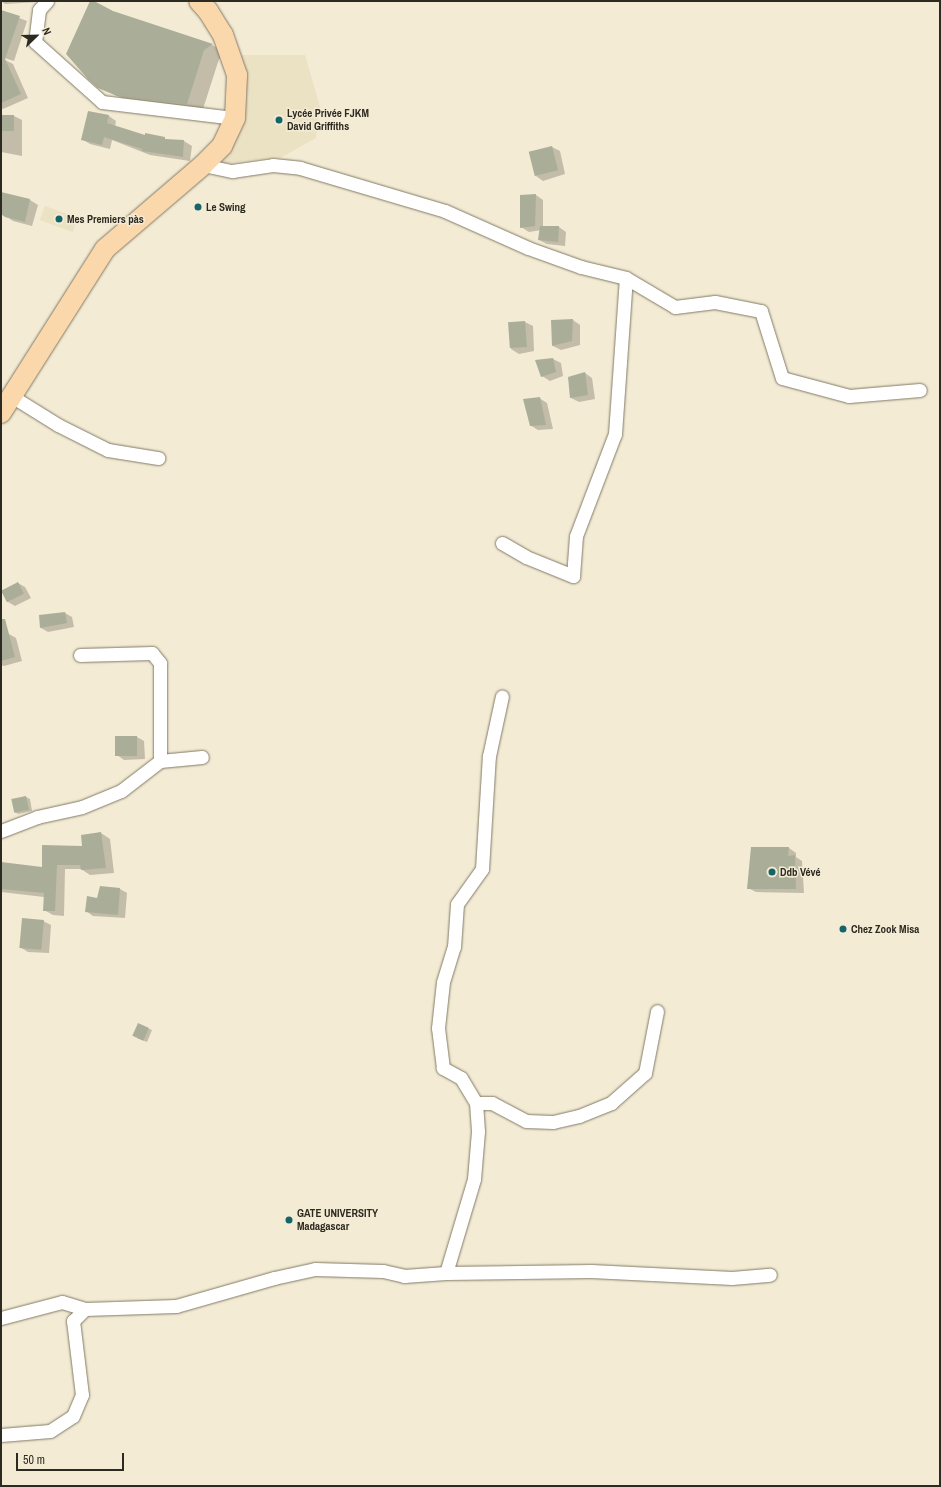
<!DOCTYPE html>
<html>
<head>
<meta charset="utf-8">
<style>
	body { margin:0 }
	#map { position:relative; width:941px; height:1487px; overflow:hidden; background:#f3ebd4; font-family:"Archivo Narrow",sans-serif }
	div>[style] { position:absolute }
	.built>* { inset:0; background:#ebe1c3; transform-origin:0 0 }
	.shadow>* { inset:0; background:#0003 }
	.building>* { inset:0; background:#aaae98; transform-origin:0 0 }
	.roads { filter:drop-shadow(0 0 1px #817a66) drop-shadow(0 0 1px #817a66) }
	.street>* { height:13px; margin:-6.5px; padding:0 6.5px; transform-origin:6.5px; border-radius:6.5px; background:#fff }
	.primary>* { height:20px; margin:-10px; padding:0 10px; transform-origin:10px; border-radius:10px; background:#fbd7ac }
	.dots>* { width:11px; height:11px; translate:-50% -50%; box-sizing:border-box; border:2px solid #f3ebd4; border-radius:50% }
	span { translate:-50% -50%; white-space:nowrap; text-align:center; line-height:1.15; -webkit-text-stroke:3px #f3ebd4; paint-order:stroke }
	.poi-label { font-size:11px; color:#2d2a21; font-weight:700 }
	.left { translate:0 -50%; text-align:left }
	.frame { position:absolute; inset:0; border:2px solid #2d2a21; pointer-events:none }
	.north { position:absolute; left:16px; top:16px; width:40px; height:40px; -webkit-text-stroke:3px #f3ebd4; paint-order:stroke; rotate:67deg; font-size:11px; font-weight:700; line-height:16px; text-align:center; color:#2d2a21 }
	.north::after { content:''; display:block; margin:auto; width:14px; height:18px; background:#2d2a21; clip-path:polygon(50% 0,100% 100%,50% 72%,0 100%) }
	.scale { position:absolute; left:16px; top:1453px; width:108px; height:18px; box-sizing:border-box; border:2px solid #2d2a21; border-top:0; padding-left:5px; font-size:12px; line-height:14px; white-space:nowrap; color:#2d2a21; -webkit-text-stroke:3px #f3ebd4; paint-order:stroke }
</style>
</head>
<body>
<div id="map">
	<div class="built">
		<i style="clip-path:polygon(236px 55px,305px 55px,320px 107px,316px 138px,282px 157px,221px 164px,238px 133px)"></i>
		<i style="left:45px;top:206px;width:35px;height:15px;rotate:20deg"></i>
	</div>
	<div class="shadow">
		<i style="clip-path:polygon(1px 1px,39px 1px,39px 2px,5px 4px)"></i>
		<i style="clip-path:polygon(91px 1px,113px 12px,212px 45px,227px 53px,219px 59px,202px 112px,134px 104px,99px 87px)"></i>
		<i style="clip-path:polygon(1px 11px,27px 21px,14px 61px,1px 57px)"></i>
		<i style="clip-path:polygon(5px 60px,13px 64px,28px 98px,3px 109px,1px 108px,1px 61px)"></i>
		<i style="clip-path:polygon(89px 112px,109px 116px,116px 121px,115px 127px,145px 137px,146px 134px,169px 140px,184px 141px,192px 146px,190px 161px,150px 155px,112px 140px,110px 149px,90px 144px,82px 139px)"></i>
		<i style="clip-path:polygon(1px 116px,14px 116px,22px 120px,22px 156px,1px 152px)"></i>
		<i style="clip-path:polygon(552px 147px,560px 151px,565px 174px,543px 181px,536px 176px)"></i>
		<i style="clip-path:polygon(3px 193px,30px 200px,38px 205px,32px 226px,13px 221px,1px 213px)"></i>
		<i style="clip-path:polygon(536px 195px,543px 200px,543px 227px,559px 227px,566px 232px,565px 246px,547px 244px,539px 240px,541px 230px,529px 232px,521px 227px)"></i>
		<i style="clip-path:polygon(573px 320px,580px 325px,580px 345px,561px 350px,553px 346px,552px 321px)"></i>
		<i style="clip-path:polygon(525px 322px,533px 326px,534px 351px,519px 354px,511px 349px,509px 323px)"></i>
		<i style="clip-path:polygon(553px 359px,561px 363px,563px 376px,550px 381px,542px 376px)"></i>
		<i style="clip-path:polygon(585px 373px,592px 378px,595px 399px,579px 402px,571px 398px)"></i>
		<i style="clip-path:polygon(539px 398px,547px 403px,553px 429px,538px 430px,530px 425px)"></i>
		<i style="clip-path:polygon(18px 583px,25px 587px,31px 598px,15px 606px,8px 602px)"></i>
		<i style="clip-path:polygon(65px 613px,72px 617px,74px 627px,48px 632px,41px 628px)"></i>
		<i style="clip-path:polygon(9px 634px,16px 638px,22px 661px,4px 666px,1px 665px,1px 636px)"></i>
		<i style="clip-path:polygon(137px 737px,144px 741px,145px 759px,124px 760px,117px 755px)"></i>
		<i style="clip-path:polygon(26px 797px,30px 799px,32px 811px,18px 814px,15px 812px)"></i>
		<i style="clip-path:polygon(101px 833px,110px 839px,114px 873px,90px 875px,81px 869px,65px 869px,64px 916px,53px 915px,44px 910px,44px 897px,1px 892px,1px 863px,43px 868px,84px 847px)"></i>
		<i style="clip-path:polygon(789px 848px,796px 853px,796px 857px,802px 861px,804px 893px,756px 892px,748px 888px)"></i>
		<i style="clip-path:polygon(101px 887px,120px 889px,127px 893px,125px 918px,93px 916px,86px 911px,98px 899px)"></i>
		<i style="clip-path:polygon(43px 921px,51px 925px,49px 953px,28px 952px,20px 947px)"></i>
		<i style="clip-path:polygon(139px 1024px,152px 1030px,147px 1042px,137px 1038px)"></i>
	</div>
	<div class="building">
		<i style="clip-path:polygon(90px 1px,94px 1px,113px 11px,213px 44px,204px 50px,187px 104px,117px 96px,98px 88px,88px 79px,66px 54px)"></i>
		<i style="clip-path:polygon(1px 10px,20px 16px,5px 59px,21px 94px,1px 103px)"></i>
		<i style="clip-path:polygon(88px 111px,109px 115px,107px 123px,145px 135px,145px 133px,165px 137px,165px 139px,184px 140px,183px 157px,142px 151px,142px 149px,104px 137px,102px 145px,81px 140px)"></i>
		<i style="left:1px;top:115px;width:13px;height:16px"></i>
		<i style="left:552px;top:146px;width:25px;height:24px;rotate:76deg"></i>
		<i style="clip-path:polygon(1px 192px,30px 199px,25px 222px,5px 217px,1px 214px)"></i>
		<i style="clip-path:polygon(536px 194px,535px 226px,520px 228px,520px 195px)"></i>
		<i style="clip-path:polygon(540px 226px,559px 226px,558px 242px,538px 240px)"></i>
		<i style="clip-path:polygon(573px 319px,572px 341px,552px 346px,551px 320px)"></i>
		<i style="left:525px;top:321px;width:26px;height:17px;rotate:86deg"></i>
		<i style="clip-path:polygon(553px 358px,556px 372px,541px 377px,535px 360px)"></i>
		<i style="clip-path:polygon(585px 372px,588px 395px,570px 398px,568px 377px)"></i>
		<i style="clip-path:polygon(540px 397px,546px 425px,530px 426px,523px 399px)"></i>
		<i style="left:18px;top:582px;width:13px;height:19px;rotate:63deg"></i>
		<i style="clip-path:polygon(65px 612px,67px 623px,40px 628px,39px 615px)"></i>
		<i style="clip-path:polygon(1px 619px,5px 619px,15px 657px,1px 661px)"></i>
		<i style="left:115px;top:736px;width:22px;height:20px"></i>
		<i style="left:26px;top:796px;width:14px;height:15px;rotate:78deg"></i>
		<i style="clip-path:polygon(101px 832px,106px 868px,81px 870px,80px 865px,57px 865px,55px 911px,43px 911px,44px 893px,1px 889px,1px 862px,42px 867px,42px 845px,82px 846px,81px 835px)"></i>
		<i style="clip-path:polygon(751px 847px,789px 847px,788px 856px,795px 855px,796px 889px,747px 889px)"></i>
		<i style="clip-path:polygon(100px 886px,120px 888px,118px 915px,85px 912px,87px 896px,97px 898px)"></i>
		<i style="left:22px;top:918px;width:22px;height:30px;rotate:5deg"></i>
		<i style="left:138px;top:1023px;width:12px;height:14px;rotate:24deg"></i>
	</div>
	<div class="roads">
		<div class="street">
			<i style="left:47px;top:1px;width:12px;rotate:132deg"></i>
			<i style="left:39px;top:10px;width:32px;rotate:97deg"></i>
			<i style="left:35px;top:42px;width:90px;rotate:41.8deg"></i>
			<i style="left:102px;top:102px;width:134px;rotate:6.9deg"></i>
			<i style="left:203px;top:165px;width:30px;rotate:12deg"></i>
			<i style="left:232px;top:171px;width:41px;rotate:-8.3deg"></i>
			<i style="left:273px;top:165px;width:27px;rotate:6deg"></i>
			<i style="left:300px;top:168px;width:151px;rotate:16.5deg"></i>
			<i style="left:445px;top:211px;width:91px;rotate:24deg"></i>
			<i style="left:528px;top:248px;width:56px;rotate:19.7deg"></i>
			<i style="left:581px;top:267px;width:46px;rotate:13.7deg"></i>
			<i style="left:626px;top:278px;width:57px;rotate:30.6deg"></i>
			<i style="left:675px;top:307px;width:40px;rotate:-7.1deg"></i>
			<i style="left:715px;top:302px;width:47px;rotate:11.1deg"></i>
			<i style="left:761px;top:311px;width:70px;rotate:72.6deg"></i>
			<i style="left:782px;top:378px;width:69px;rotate:15deg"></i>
			<i style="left:849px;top:396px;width:71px;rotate:-4.8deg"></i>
			<i style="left:13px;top:397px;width:53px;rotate:31.9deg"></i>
			<i style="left:58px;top:425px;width:56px;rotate:26.6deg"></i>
			<i style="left:108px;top:450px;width:51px;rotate:9.1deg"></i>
			<i style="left:502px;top:543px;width:28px;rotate:30deg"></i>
			<i style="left:526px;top:557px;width:51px;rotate:22deg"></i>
			<i style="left:573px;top:576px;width:40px;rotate:-85.7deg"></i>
			<i style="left:576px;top:536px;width:109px;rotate:-69.1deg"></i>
			<i style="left:615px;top:434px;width:156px;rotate:-86deg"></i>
			<i style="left:80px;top:655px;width:72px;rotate:-1.6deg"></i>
			<i style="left:152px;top:653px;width:13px;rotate:51deg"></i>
			<i style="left:160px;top:663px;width:98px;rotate:90deg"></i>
			<i style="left:1px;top:831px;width:39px;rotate:-21deg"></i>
			<i style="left:37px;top:817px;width:46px;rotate:-12.5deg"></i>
			<i style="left:82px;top:807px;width:42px;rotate:-22.3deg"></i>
			<i style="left:121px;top:791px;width:49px;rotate:-37.6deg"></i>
			<i style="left:160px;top:761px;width:42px;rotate:-5.4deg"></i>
			<i style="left:476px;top:1103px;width:16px"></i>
			<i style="left:492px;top:1103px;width:38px;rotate:28deg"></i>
			<i style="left:526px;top:1121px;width:27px;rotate:2deg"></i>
			<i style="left:553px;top:1122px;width:27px;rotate:-13deg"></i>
			<i style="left:579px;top:1116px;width:35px;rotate:-22deg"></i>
			<i style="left:611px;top:1103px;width:45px;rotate:-41.4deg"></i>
			<i style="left:645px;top:1073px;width:63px;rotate:-79deg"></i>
			<i style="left:446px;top:1273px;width:98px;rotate:-73.4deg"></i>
			<i style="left:474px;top:1179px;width:48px;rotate:-85.2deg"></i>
			<i style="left:478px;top:1131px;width:28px;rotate:-94deg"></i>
			<i style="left:476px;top:1103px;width:29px;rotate:-121deg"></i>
			<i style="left:461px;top:1078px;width:21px;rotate:-151deg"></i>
			<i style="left:443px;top:1068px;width:40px;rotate:-97.1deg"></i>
			<i style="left:438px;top:1028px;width:46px;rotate:-83.8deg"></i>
			<i style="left:443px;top:982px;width:37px;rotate:-73deg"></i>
			<i style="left:454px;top:947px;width:43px;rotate:-86deg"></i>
			<i style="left:457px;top:904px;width:43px;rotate:-54.5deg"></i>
			<i style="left:482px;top:869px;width:113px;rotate:-86.5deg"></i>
			<i style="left:489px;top:756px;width:61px;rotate:-77.8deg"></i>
			<i style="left:1px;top:1318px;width:63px;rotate:-14.7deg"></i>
			<i style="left:62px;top:1302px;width:24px;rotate:17deg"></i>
			<i style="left:85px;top:1309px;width:91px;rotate:-1.9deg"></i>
			<i style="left:176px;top:1306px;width:102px;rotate:-15.9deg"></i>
			<i style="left:274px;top:1278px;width:42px;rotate:-12.4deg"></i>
			<i style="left:315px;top:1269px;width:68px;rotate:1.7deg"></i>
			<i style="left:383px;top:1271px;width:22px;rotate:13deg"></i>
			<i style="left:404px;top:1276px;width:42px;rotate:-4.1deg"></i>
			<i style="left:446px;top:1273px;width:145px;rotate:-0.8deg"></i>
			<i style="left:591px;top:1271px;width:141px;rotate:2.8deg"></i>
			<i style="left:732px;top:1278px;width:38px;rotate:-5deg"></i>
			<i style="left:1px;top:1435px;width:49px;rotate:-4.7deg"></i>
			<i style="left:50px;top:1431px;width:27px;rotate:-33deg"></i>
			<i style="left:73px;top:1416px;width:23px;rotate:-67deg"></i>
			<i style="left:82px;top:1395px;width:75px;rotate:-96.9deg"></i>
			<i style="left:73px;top:1321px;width:17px;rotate:-45deg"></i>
		</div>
		<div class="primary">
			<i style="left:1px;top:413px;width:194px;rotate:-57.6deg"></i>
			<i style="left:105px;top:249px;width:129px;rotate:-40.6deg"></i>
			<i style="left:203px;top:165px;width:27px;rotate:-45deg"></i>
			<i style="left:222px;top:146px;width:31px;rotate:-65deg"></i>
			<i style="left:235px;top:118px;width:43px;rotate:-87.3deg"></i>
			<i style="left:237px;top:75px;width:42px;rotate:-109.3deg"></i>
			<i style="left:223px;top:35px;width:28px;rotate:-122deg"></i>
			<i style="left:208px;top:11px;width:13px;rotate:-132deg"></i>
		</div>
	</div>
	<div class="dots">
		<i style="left:279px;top:120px;background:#15646a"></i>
		<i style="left:198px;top:207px;background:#15646a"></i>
		<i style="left:59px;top:219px;background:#15646a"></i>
		<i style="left:772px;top:872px;background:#15646a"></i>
		<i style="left:843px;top:929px;background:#15646a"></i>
		<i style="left:289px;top:1220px;background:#15646a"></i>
	</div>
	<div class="poi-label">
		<span class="left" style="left:287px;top:120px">Lycée Privée FJKM<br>David Griffiths</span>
		<span class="left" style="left:206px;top:207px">Le Swing</span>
		<span class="left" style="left:67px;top:219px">Mes Premiers pàs</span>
		<span class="left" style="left:780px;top:872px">Ddb Vévé</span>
		<span class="left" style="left:851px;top:929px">Chez Zook Misa</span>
		<span class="left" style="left:297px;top:1220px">GATE UNIVERSITY<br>Madagascar</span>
	</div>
	<div class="frame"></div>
	<div class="north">N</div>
	<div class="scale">50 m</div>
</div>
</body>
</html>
